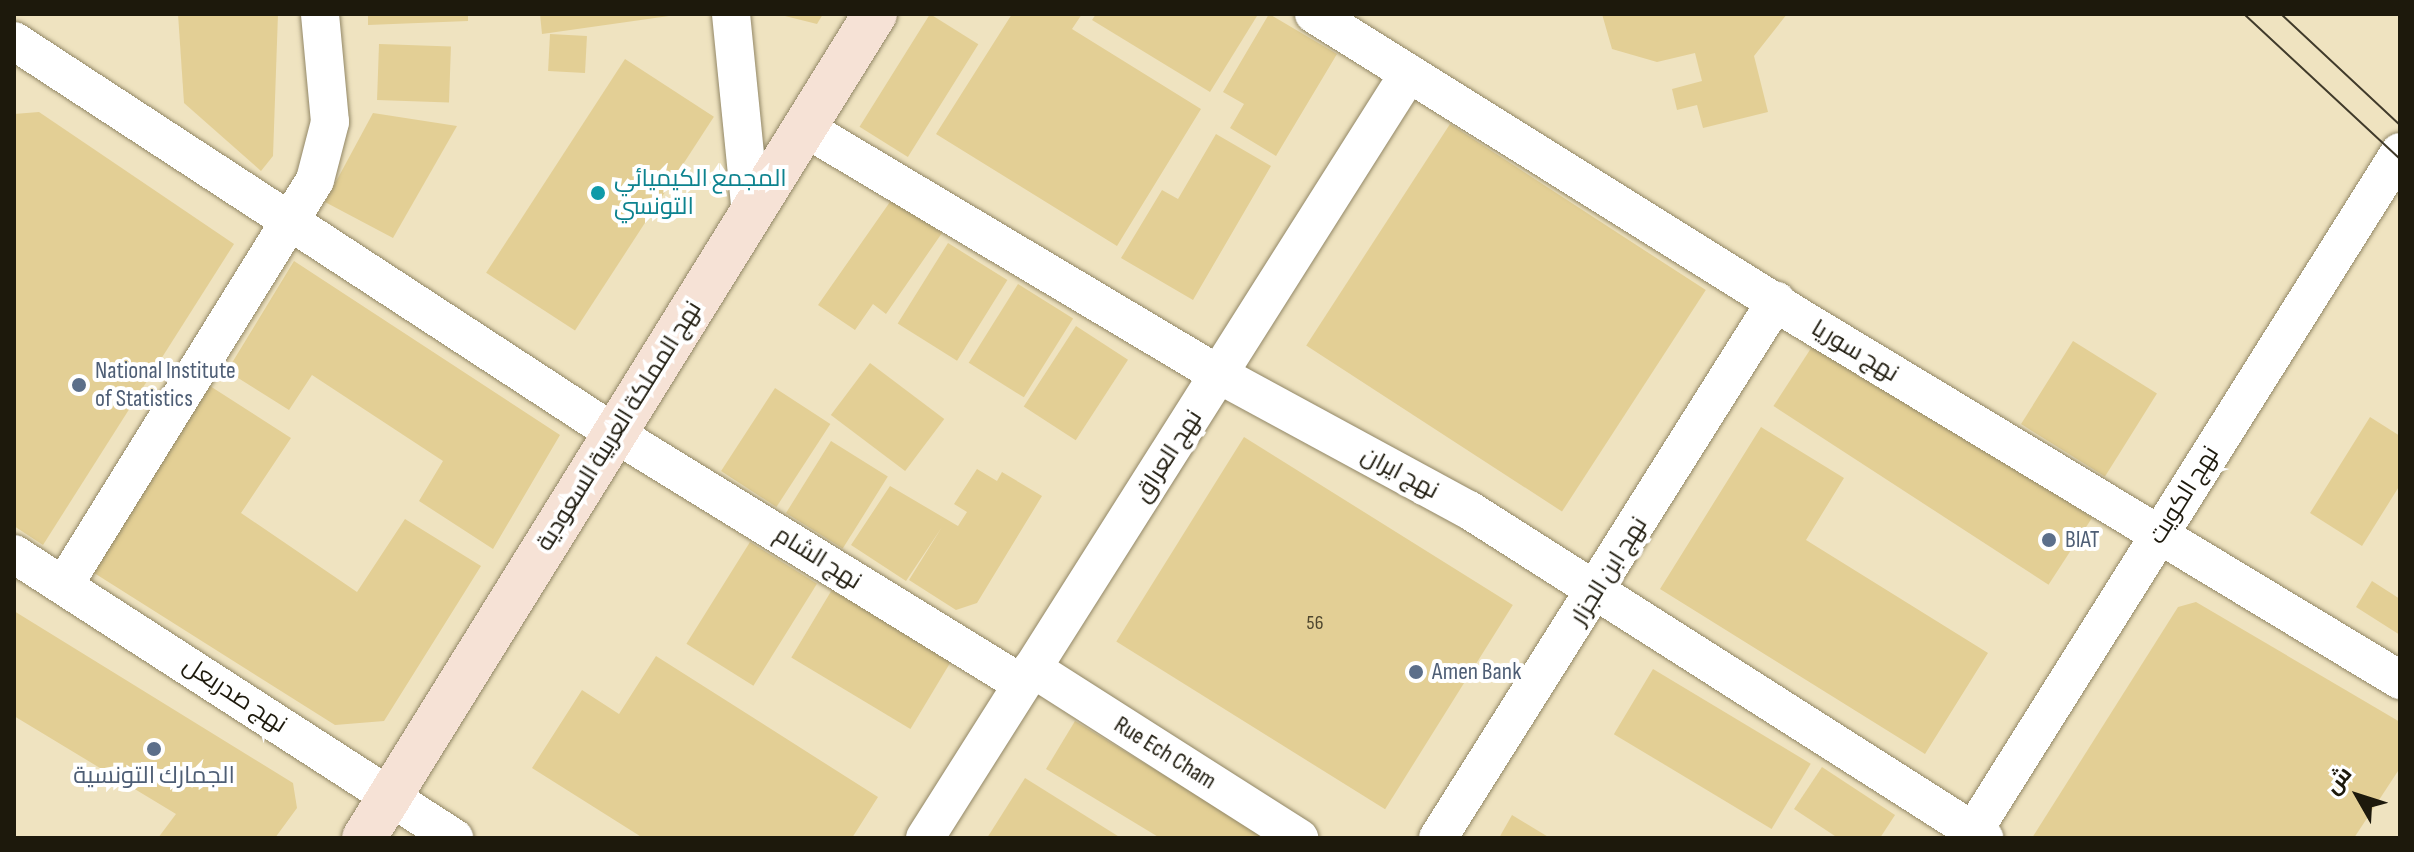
<!DOCTYPE html>
<html>
<head>
<meta charset="utf-8">
<style>
	body { margin:0 }
	#map { position:relative; width:2414px; height:852px; overflow:hidden; background:#efe3c0; font-family:"Sofia Sans Condensed",Cairo,sans-serif }
	div>[style] { position:absolute }
	.building>* { inset:0; background:#e3cf95; transform-origin:0 0 }
	.roads { filter:drop-shadow(0 0 2px #928766) drop-shadow(0 0 2px #928766) }
	.minor>* { height:38px; margin:-19px; padding:0 19px; transform-origin:19px; border-radius:19px; background:#fff }
	.secondary>* { height:44px; margin:-22px; padding:0 22px; transform-origin:22px; border-radius:22px; background:#f6e2d6 }
	.tram>* { height:2px; margin:-1px; padding:0 1px; transform-origin:1px; border-radius:1px; background:#413b2b }
	.dots>* { width:22px; height:22px; translate:-50% -50%; box-sizing:border-box; border:4px solid #fff; border-radius:50% }
	span { translate:-50% -50%; white-space:nowrap; text-align:center; line-height:1.15; -webkit-text-stroke:8px #fff; paint-order:stroke }
	.number-label { font-size:20px; color:#4e462e }
	.number-label span { -webkit-text-stroke-width:0 }
	.culture-label { font-size:24px; color:#0d838f }
	.left { translate:0 -50%; text-align:left }
	.street-label { font-size:24px; color:#1d190c }
	.service-label { font-size:24px; color:#4e5e75 }
	.frame { position:absolute; inset:0; border:16px solid #1d190c; pointer-events:none }
	.north { position:absolute; left:2318px; top:756px; width:80px; height:80px; -webkit-text-stroke:6px #fff; paint-order:stroke; rotate:309deg; font-size:22px; font-weight:700; line-height:32px; text-align:center; color:#1d190c }
	.north::after { content:''; display:block; margin:auto; width:28px; height:36px; background:#1d190c; clip-path:polygon(50% 0,100% 100%,50% 72%,0 100%) }
</style>
</head>
<body>
<div id="map">
	<div class="building">
		<i style="clip-path:polygon(178px 14px,278px 14px,273px 156px,261px 171px,184px 103px)"></i>
		<i style="clip-path:polygon(368px 14px,468px 14px,468px 21px,368px 25px)"></i>
		<i style="clip-path:polygon(540px 14px,669px 14px,669px 16px,542px 34px)"></i>
		<i style="clip-path:polygon(777px 14px,823px 14px,817px 24px)"></i>
		<i style="left:930px;top:14px;width:57px;height:133px;rotate:32deg"></i>
		<i style="clip-path:polygon(1012px 14px,1082px 14px,1072px 29px,1201px 109px,1117px 246px,936px 134px)"></i>
		<i style="clip-path:polygon(1096px 14px,1254px 14px,1257px 16px,1210px 92px,1092px 20px)"></i>
		<i style="clip-path:polygon(1269px 14px,1337px 54px,1276px 156px,1230px 128px,1244px 104px,1223px 92px)"></i>
		<i style="clip-path:polygon(1602px 14px,1787px 14px,1754px 56px,1768px 112px,1703px 128px,1697px 105px,1677px 110px,1672px 89px,1702px 81px,1695px 53px,1657px 62px,1612px 49px)"></i>
		<i style="left:550px;top:34px;width:37px;height:37px;rotate:3deg"></i>
		<i style="left:379px;top:44px;width:72px;height:56px;rotate:2deg"></i>
		<i style="left:625px;top:59px;width:106px;height:255px;rotate:33deg"></i>
		<i style="clip-path:polygon(39px 112px,234px 244px,43px 545px,14px 526px,14px 114px)"></i>
		<i style="clip-path:polygon(373px 113px,457px 126px,393px 238px,325px 202px)"></i>
		<i style="left:1450px;top:124px;width:305px;height:264px;rotate:33deg"></i>
		<i style="clip-path:polygon(1216px 134px,1271px 166px,1193px 300px,1121px 258px,1162px 190px,1178px 199px)"></i>
		<i style="clip-path:polygon(892px 199px,942px 233px,886px 314px,873px 304px,855px 330px,818px 305px)"></i>
		<i style="left:948px;top:243px;width:70px;height:95px;rotate:32deg"></i>
		<i style="clip-path:polygon(294px 261px,560px 435px,493px 549px,419px 501px,443px 461px,312px 375px,289px 410px,227px 371px)"></i>
		<i style="left:1018px;top:284px;width:65px;height:93px;rotate:32deg"></i>
		<i style="left:1076px;top:326px;width:62px;height:96px;rotate:33deg"></i>
		<i style="left:1817px;top:339px;width:328px;height:80px;rotate:33deg"></i>
		<i style="left:2073px;top:341px;width:99px;height:98px;rotate:32deg"></i>
		<i style="left:870px;top:363px;width:93px;height:65px;rotate:37deg"></i>
		<i style="clip-path:polygon(210px 386px,291px 438px,241px 513px,357px 592px,405px 519px,481px 566px,384px 721px,335px 725px,91px 571px)"></i>
		<i style="left:775px;top:388px;width:66px;height:99px;rotate:33deg"></i>
		<i style="clip-path:polygon(2370px 417px,2400px 436px,2400px 485px,2362px 546px,2310px 513px)"></i>
		<i style="clip-path:polygon(1761px 427px,1844px 478px,1806px 540px,1988px 653px,1925px 754px,1660px 589px)"></i>
		<i style="left:1244px;top:437px;width:317px;height:241px;rotate:32deg"></i>
		<i style="left:831px;top:441px;width:67px;height:85px;rotate:32deg"></i>
		<i style="clip-path:polygon(977px 469px,997px 481px,1002px 472px,1042px 496px,977px 603px,956px 610px,909px 580px,942px 527px,906px 581px,851px 545px,890px 486px,958px 526px,967px 512px,954px 504px)"></i>
		<i style="left:750px;top:542px;width:79px;height:120px;rotate:32deg"></i>
		<i style="clip-path:polygon(2372px 581px,2400px 599px,2400px 635px,2356px 607px)"></i>
		<i style="left:833px;top:588px;width:139px;height:81px;rotate:31deg"></i>
		<i style="clip-path:polygon(2196px 602px,2400px 722px,2400px 768px,2354px 838px,2032px 838px,2178px 607px)"></i>
		<i style="clip-path:polygon(14px 611px,293px 783px,297px 808px,275px 838px,158px 838px,176px 814px,14px 716px)"></i>
		<i style="clip-path:polygon(656px 656px,878px 797px,852px 838px,643px 838px,532px 768px,582px 690px,619px 714px)"></i>
		<i style="left:1653px;top:669px;width:184px;height:76px;rotate:31deg"></i>
		<i style="clip-path:polygon(1075px 721px,1267px 838px,1160px 838px,1046px 769px)"></i>
		<i style="clip-path:polygon(1822px 767px,1895px 815px,1880px 838px,1838px 838px,1794px 809px)"></i>
		<i style="clip-path:polygon(1025px 778px,1121px 838px,987px 838px)"></i>
		<i style="clip-path:polygon(1512px 815px,1550px 838px,1499px 838px)"></i>
	</div>
	<div class="roads">
		<div class="minor">
			<i style="left:731px;top:14px;width:200px;rotate:84.3deg"></i>
			<i style="left:1314px;top:14px;width:575px;rotate:32.01deg"></i>
			<i style="left:1802px;top:319px;width:699px;rotate:31.12deg"></i>
			<i style="left:14px;top:41px;width:717px;rotate:33.16deg"></i>
			<i style="left:614px;top:433px;width:478px;rotate:31.6deg"></i>
			<i style="left:805px;top:128px;width:483px;rotate:30.8deg"></i>
			<i style="left:1220px;top:375px;width:283px;rotate:28.5deg"></i>
			<i style="left:1469px;top:510px;width:611px;rotate:32.49deg"></i>
			<i style="left:14px;top:554px;width:524px;rotate:32.84deg"></i>
			<i style="left:64px;top:585px;width:476px;rotate:-58.2deg"></i>
			<i style="left:315px;top:180px;width:60px;rotate:-75.5deg"></i>
			<i style="left:330px;top:122px;width:108px;rotate:-95.3deg"></i>
			<i style="left:1032px;top:668px;width:317px;rotate:32.5deg"></i>
			<i style="left:925px;top:838px;width:905px;rotate:-57.68deg"></i>
			<i style="left:1438px;top:838px;width:635px;rotate:-57.81deg"></i>
			<i style="left:1969px;top:838px;width:810px;rotate:-57.86deg"></i>
		</div>
		<div class="secondary">
			<i style="left:364px;top:838px;width:970px;rotate:-58.2deg"></i>
		</div>
	</div>
	<div class="tram">
		<i style="left:2244px;top:14px;width:213px;rotate:42.9deg"></i>
		<i style="left:2281px;top:14px;width:163px;rotate:43deg"></i>
	</div>
	<div class="dots">
		<i style="left:598px;top:193px;background:#0f9aa8"></i>
		<i style="left:79px;top:385px;background:#5c6f8a"></i>
		<i style="left:2049px;top:540px;background:#5c6f8a"></i>
		<i style="left:1416px;top:672px;background:#5c6f8a"></i>
		<i style="left:154px;top:749px;background:#5c6f8a"></i>
	</div>
	<div class="number-label">
		<span style="left:1315px;top:623px">56</span>
	</div>
	<div class="culture-label">
		<span class="left" style="left:614px;top:193px">المجمع الكيميائي<br>التونسي</span>
	</div>
	<div class="street-label">
		<span style="left:1855px;top:351px;rotate:31deg">نهج سوريا</span>
		<span style="left:619px;top:426px;rotate:-58deg">نهج المملكة العربية السعودية</span>
		<span style="left:1168px;top:456px;rotate:-57deg">نهج العراق</span>
		<span style="left:1400px;top:473px;rotate:28deg">نهج ايران</span>
		<span style="left:2184px;top:495px;rotate:-58deg">نهج الكويت</span>
		<span style="left:818px;top:558px;rotate:32deg">نهج الشام</span>
		<span style="left:1609px;top:571px;rotate:-58deg">نهج ابن الجزار</span>
		<span style="left:235px;top:695px;rotate:33deg">نهج صدربعل</span>
		<span style="left:1165px;top:753px;rotate:32deg">Rue Ech Cham</span>
	</div>
	<div class="service-label">
		<span class="left" style="left:95px;top:385px">National Institute<br>of Statistics</span>
		<span class="left" style="left:2065px;top:540px">BIAT</span>
		<span class="left" style="left:1432px;top:672px">Amen Bank</span>
		<span style="left:154px;top:776px">الجمارك التونسية</span>
	</div>
	<div class="frame"></div>
	<div class="north">ش</div>
</div>
</body>
</html>
